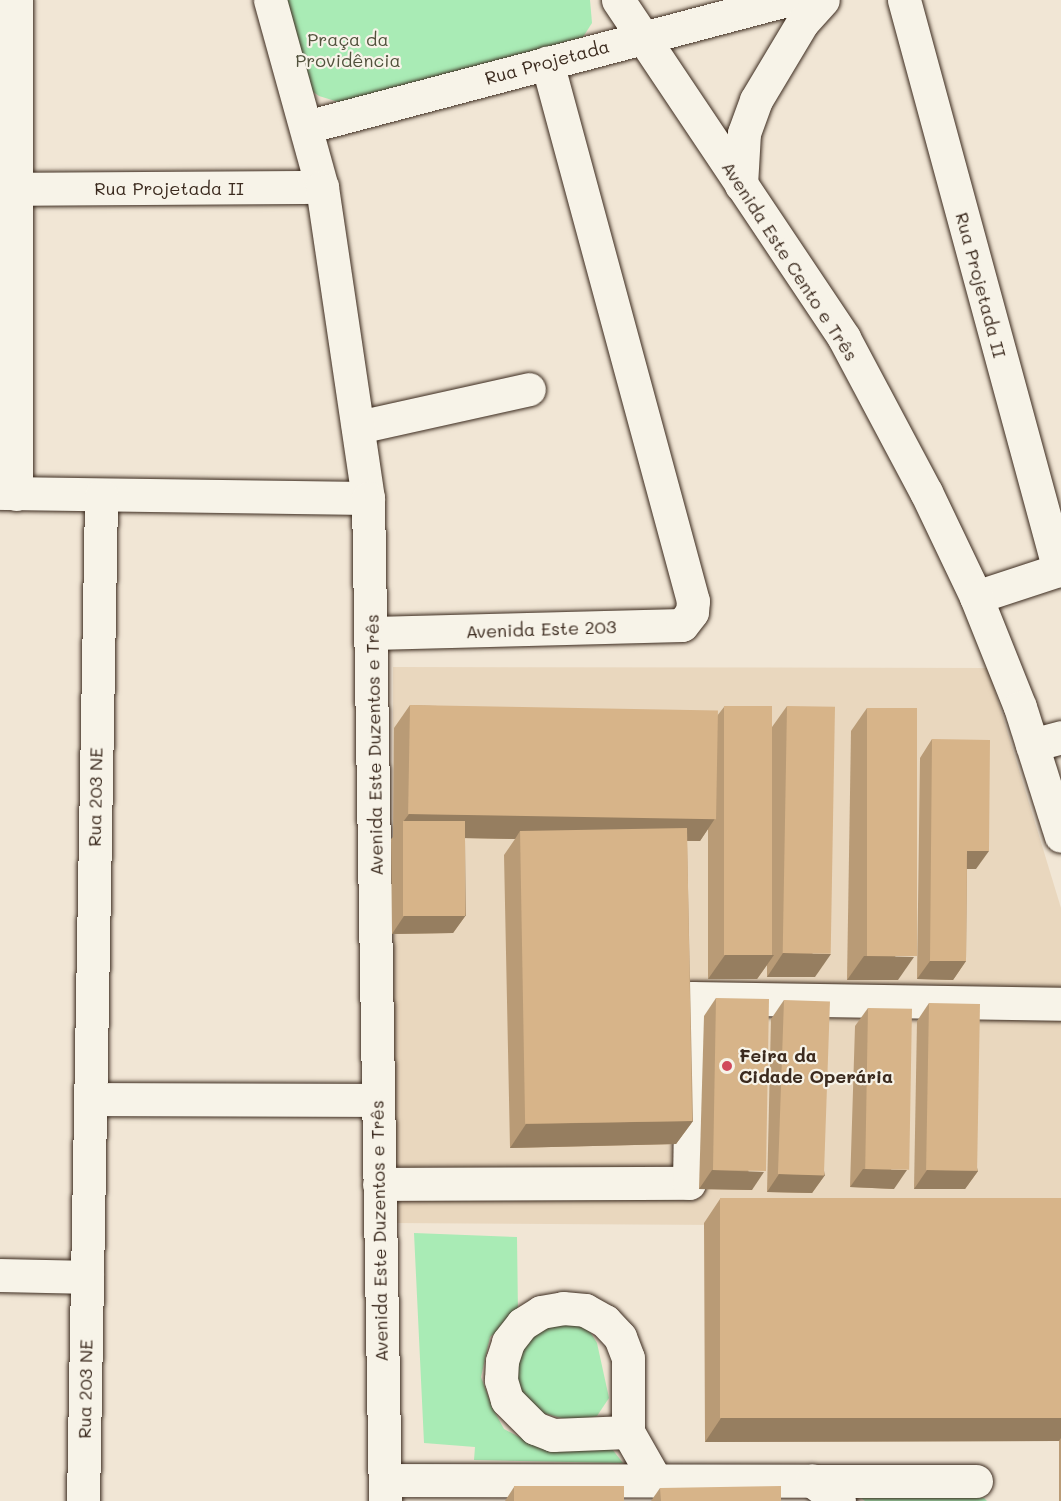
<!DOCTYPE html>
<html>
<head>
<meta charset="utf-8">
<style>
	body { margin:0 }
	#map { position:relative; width:1061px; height:1501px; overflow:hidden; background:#f1e6d5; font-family:Mali,sans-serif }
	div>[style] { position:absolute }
	.built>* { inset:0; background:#e9d7be }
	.green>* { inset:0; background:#a9ebb5 }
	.roads { filter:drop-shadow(0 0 2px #3b2a1e) drop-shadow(0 0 2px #3b2a1e) }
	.minor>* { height:33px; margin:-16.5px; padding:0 16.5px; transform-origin:16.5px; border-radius:16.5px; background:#f7f3e8 }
	.major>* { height:33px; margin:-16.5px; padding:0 16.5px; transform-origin:16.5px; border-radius:16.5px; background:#f7f3e8 }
	.wall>* { inset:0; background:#b99b76 }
	.shaded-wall>* { inset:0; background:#967e60 }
	.building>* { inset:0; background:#d7b489; transform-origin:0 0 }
	.dots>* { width:16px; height:16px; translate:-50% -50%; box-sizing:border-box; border:3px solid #f7f3e8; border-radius:50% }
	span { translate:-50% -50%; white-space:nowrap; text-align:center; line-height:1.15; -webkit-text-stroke:4.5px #f7f3e8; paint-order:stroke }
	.park-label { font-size:18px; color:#51513c }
	.street-label { font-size:18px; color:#3b2a1e }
	.poi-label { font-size:18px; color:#3b2a1e; font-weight:700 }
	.left { translate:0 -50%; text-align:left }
</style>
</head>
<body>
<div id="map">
	<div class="built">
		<i style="clip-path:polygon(393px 667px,988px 668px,1061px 908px,1061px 1227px,394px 1223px)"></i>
	</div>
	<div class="green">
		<i style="clip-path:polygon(282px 0,590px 0,592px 23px,583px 37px,345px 104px,319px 96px,308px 88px)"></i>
		<i style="clip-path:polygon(414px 1233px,517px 1237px,518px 1314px,490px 1337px,481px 1377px,492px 1407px,504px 1429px,538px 1447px,612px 1449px,623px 1463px,474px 1460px,475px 1447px,424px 1443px)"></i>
		<i style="clip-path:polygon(560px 1322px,584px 1322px,597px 1343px,609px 1398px,597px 1416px,573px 1421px,539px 1412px,516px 1395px,517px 1352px,534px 1330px)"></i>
		<i style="clip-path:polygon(857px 1495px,984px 1498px,987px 1501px,865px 1501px)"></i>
	</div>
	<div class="roads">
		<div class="minor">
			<i style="left:904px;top:0;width:591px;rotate:74.79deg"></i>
			<i style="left:306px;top:127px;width:498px;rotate:-14.8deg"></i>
			<i style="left:741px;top:185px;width:52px;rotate:-86.7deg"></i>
			<i style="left:744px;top:133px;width:35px;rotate:-70deg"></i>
			<i style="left:756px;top:100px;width:90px;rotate:-59.1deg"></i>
			<i style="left:802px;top:23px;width:31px;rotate:-48deg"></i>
			<i style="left:0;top:189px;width:322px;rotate:-0.4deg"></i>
			<i style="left:358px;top:427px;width:175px;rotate:-12.5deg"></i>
			<i style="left:0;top:493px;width:368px;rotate:0.8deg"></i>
			<i style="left:16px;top:494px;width:494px;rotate:-90deg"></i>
			<i style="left:976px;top:597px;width:89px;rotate:-18.2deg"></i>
			<i style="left:373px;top:633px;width:309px;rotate:-1.5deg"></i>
			<i style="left:682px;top:625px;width:16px;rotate:-52deg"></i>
			<i style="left:692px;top:612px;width:11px;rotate:-85deg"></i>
			<i style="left:693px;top:601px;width:558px;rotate:-105.16deg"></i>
			<i style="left:1032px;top:745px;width:30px;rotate:-15deg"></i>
			<i style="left:90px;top:1099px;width:286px;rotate:0.2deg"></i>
			<i style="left:379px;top:1184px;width:310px;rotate:-0.2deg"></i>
			<i style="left:689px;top:1183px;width:185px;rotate:-89.1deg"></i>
			<i style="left:692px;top:998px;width:369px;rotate:0.9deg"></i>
			<i style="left:0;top:1275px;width:87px;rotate:1.3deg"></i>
			<i style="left:563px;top:1308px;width:22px;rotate:5deg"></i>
			<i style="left:585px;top:1310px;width:23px;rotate:29deg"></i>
			<i style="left:605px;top:1321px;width:22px;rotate:47deg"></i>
			<i style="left:620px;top:1337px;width:22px;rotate:69deg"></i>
			<i style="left:628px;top:1358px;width:74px;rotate:90deg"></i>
			<i style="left:628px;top:1432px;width:75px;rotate:177.7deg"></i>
			<i style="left:553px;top:1435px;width:19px;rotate:-159deg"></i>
			<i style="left:535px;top:1428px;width:40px;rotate:-135deg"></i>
			<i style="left:507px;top:1400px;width:21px;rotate:-107deg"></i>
			<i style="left:501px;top:1380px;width:19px;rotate:-87deg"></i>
			<i style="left:502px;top:1361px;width:20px;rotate:-72deg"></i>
			<i style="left:508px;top:1342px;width:23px;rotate:-52deg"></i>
			<i style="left:522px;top:1324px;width:22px;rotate:-32deg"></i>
			<i style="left:541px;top:1312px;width:22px;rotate:-10deg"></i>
			<i style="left:628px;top:1432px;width:56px;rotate:60.3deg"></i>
			<i style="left:385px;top:1480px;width:427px;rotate:0.1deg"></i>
			<i style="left:83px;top:1501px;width:1006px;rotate:-88.97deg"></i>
			<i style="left:839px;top:1501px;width:34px;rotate:-143deg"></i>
			<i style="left:812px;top:1481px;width:164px"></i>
		</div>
		<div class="major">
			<i style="left:270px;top:0;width:194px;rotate:74.5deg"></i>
			<i style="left:322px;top:187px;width:314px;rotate:81.6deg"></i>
			<i style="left:368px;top:498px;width:1003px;rotate:89.03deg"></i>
			<i style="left:618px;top:0;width:407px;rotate:56.2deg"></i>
			<i style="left:844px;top:338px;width:174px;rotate:62deg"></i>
			<i style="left:926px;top:492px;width:116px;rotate:64.5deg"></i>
			<i style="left:976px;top:597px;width:118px;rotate:68.2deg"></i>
			<i style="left:1020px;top:707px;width:135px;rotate:72.4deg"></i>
		</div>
	</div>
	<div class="wall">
		<i style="clip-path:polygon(410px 705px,717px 716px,724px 707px,772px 727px,787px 706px,815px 977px,767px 977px,767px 965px,757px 979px,708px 979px,708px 829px,700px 841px,687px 841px,693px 1121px,676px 1144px,510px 1148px,504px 855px,515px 839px,465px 838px,466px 915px,453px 933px,392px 934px,391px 839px,393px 837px,394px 728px)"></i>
		<i style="clip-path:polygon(867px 708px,898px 980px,847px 980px,851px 731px)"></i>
		<i style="clip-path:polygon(932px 739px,976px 869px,967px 869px,966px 961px,953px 980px,917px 979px,920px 758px)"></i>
		<i style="clip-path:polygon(716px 998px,752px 1190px,699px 1189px,704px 1016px)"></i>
		<i style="clip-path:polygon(784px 1000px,825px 1175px,812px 1193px,767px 1192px,771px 1019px)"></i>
		<i style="clip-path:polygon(929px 1003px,978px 1171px,965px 1189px,914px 1189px,917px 1021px)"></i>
		<i style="clip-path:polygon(868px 1008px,894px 1189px,850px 1187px,855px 1026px)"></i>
		<i style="clip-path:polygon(1061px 1198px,1061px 1501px,1059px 1501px,1059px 1441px,705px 1442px,704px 1223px,720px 1199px)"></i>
		<i style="clip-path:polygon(514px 1487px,624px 1501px,505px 1501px)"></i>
		<i style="clip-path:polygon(660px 1488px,781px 1501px,651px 1501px)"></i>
	</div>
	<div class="shaded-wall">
		<i style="clip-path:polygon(409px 814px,716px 817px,700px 841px,521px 839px,520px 831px,515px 839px,404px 837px,403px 822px)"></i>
		<i style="clip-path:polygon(967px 851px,989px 851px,976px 869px,954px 869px)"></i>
		<i style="clip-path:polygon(466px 915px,453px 933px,392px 934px,404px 916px)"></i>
		<i style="clip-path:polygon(783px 953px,831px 954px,815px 977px,767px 977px)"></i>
		<i style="clip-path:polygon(725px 955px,774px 955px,757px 979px,708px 979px)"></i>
		<i style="clip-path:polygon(864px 956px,914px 957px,898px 980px,847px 980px)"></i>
		<i style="clip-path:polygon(930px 961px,966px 961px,953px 980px,917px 979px)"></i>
		<i style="clip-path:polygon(693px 1121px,676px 1144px,510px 1148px,526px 1124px)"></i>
		<i style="clip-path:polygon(863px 1169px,907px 1170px,894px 1189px,850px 1187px)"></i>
		<i style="clip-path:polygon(712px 1170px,764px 1172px,752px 1190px,699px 1189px)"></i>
		<i style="clip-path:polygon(927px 1170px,978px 1171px,965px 1189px,914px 1189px)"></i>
		<i style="clip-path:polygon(779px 1174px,825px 1175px,812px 1193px,767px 1192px)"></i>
		<i style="clip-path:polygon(721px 1418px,1061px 1418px,1061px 1438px,1059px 1441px,705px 1442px)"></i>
	</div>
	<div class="building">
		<i style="left:410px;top:705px;width:308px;height:109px;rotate:1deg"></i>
		<i style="left:772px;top:706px;width:249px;height:48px;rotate:90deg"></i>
		<i style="left:787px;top:706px;width:48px;height:247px;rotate:1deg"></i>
		<i style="left:867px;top:708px;width:50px;height:248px"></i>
		<i style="clip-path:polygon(932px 739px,990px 740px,989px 851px,967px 851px,966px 961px,930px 961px)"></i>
		<i style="left:403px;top:821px;width:62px;height:95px"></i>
		<i style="left:687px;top:828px;width:293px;height:167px;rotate:89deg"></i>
		<i style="left:716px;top:998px;width:53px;height:172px;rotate:1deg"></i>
		<i style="left:784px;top:1000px;width:46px;height:174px;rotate:2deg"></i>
		<i style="left:929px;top:1003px;width:51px;height:167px;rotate:1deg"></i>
		<i style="left:868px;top:1008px;width:44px;height:161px;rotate:1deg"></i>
		<i style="left:1061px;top:1198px;width:220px;height:341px;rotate:90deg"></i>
		<i style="left:624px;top:1486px;width:15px;height:110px;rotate:90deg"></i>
		<i style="clip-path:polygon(781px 1486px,781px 1501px,661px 1501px,660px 1488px)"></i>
	</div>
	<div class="dots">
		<i style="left:727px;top:1066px;background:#d1495b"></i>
	</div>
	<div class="park-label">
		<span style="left:348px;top:50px">Praça da<br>Providência</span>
	</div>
	<div class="street-label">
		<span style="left:547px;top:62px;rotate:-15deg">Rua Projetada</span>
		<span style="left:169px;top:188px">Rua Projetada II</span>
		<span style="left:790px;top:261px;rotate:57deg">Avenida Este Cento e Três</span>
		<span style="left:981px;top:285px;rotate:75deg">Rua Projetada II</span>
		<span style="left:541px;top:629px;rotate:-2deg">Avenida Este 203</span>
		<span style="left:374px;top:745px;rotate:-91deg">Avenida Este Duzentos e Três</span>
		<span style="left:95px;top:797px;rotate:-89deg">Rua 203 NE</span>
		<span style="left:379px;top:1231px;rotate:-91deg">Avenida Este Duzentos e Três</span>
		<span style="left:85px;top:1389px;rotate:-89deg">Rua 203 NE</span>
	</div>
	<div class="poi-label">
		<span class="left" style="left:739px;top:1066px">Feira da<br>Cidade Operária</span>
	</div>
</div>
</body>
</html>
